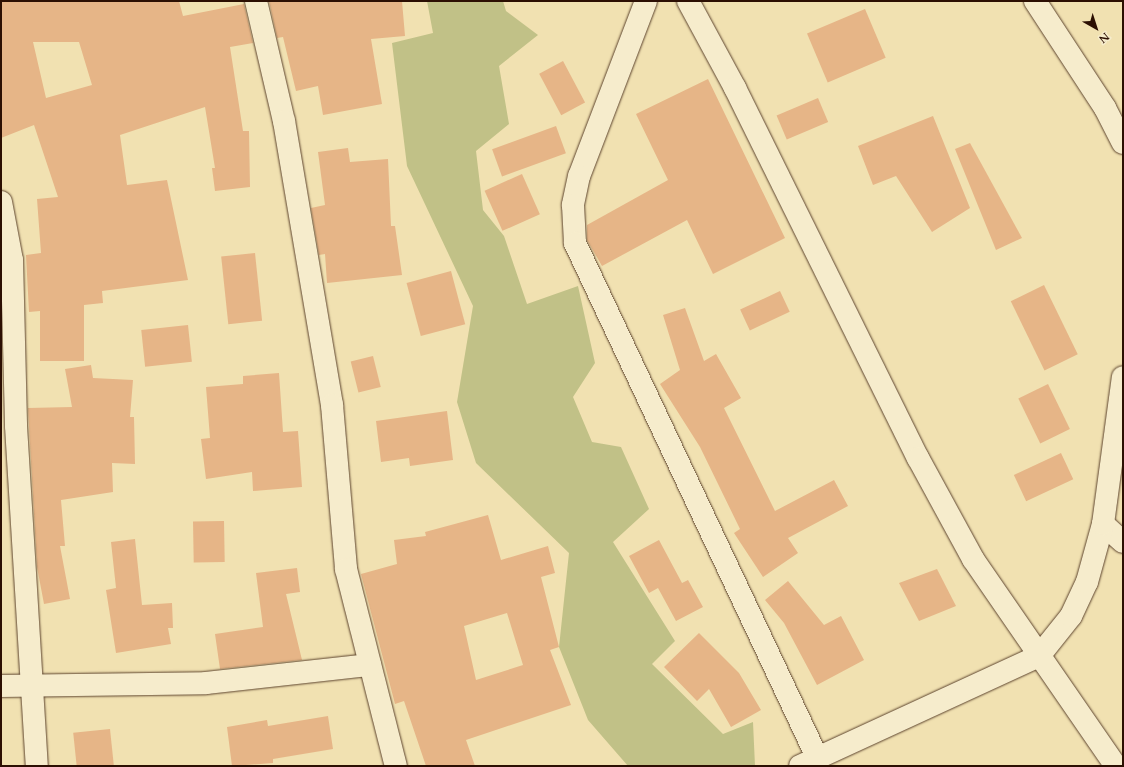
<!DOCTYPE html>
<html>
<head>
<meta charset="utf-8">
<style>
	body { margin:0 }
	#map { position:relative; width:1124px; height:767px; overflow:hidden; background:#f1e1b1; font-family:Cardo,serif }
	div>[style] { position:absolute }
	.green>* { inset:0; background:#c1c187 }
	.building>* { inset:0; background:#e6b587; transform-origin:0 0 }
	.roads { filter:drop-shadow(0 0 1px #5d442e) drop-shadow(0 0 1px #5d442e) }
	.minor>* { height:22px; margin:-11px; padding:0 11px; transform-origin:11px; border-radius:11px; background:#f6eccc }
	span { translate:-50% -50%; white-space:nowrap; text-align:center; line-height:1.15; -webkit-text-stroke:3.5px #f6eccc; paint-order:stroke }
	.frame { position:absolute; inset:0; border:2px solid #2c0f02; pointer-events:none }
	.north { position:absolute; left:1076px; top:8px; width:40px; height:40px; -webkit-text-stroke:3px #f6eccc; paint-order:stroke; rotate:141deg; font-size:11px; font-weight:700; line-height:16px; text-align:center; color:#2c0f02 }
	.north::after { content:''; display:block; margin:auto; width:14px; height:18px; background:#2c0f02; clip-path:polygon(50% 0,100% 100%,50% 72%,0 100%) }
</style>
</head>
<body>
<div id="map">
	<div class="green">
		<i style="clip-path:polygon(427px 1px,503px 1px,506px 11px,538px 35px,499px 66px,509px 124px,476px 151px,483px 210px,504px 236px,527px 304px,578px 286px,595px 363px,573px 397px,592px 442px,621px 447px,649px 509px,613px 542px,675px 641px,652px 664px,723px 734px,753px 722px,755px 766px,628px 766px,588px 720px,559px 647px,569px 553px,476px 463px,457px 402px,473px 306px,407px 166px,392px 43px,433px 33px)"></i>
	</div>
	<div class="building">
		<i style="clip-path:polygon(evenodd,1px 1px,179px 1px,183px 16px,244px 4px,253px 43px,230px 47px,243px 131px,249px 131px,250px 187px,215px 191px,212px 168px,215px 168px,205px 107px,120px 135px,127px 185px,167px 180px,188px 280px,102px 291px,103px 303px,84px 305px,84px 361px,40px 361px,40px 311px,29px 312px,26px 255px,41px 253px,37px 199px,58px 197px,34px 125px,1px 138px,1px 1px,33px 42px,79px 42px,92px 85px,46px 98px,33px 42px)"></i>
		<i style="clip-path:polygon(269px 1px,402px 1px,405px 36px,371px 39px,382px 104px,323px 115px,318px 86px,296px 91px,283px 37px,277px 38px)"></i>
		<i style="left:865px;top:9px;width:53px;height:63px;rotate:67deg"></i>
		<i style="left:563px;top:61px;width:47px;height:27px;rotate:62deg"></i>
		<i style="clip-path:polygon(708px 79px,785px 238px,713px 274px,687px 220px,602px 266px,587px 240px,587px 225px,668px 180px,636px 114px)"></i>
		<i style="left:818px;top:98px;width:26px;height:45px;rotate:67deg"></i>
		<i style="clip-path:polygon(933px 116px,970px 208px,932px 232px,896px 176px,873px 185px,858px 146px)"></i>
		<i style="left:556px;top:126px;width:29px;height:68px;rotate:70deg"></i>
		<i style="clip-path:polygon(970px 143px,1022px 238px,996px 250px,955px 149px)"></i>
		<i style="clip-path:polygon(348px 148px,350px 162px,388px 159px,391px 226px,395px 226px,402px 275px,327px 283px,325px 254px,319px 255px,311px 208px,325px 205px,318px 152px)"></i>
		<i style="left:522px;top:174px;width:44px;height:41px;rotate:66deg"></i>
		<i style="left:255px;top:253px;width:68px;height:34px;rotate:84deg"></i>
		<i style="left:451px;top:271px;width:55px;height:46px;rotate:75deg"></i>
		<i style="left:1044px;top:285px;width:77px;height:37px;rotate:64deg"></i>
		<i style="left:780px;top:291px;width:23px;height:44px;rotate:65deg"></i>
		<i style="clip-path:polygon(685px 308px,704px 361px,716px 354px,741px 398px,724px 408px,775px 511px,834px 480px,848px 506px,788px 538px,798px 553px,763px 577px,734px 533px,740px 529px,700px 447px,660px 384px,680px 370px,663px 315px)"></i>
		<i style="left:188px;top:325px;width:37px;height:47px;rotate:84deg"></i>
		<i style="left:373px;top:356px;width:32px;height:23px;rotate:76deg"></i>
		<i style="clip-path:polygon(91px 365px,93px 378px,133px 380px,130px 417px,134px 417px,135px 464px,112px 463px,113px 492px,61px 500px,65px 546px,60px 546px,70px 599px,44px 604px,37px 567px,28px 408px,72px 407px,65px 369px)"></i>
		<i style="clip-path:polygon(279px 373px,283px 432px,298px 431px,302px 487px,253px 491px,252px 472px,206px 479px,201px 439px,210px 438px,206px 387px,243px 384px,243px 376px)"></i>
		<i style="left:1048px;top:384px;width:50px;height:33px;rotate:64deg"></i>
		<i style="clip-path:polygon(447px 411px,453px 460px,410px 466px,409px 458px,381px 462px,376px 421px)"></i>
		<i style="left:1061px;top:453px;width:29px;height:52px;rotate:65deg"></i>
		<i style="clip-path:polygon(evenodd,488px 515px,501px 560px,548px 546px,555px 573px,541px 577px,559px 647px,550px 650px,571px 705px,466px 740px,475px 766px,426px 766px,404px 701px,395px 704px,361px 574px,397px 564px,394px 540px,426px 536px,425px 532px,488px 515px,507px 613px,523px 665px,476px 680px,464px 626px,507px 613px)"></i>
		<i style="left:224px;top:521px;width:41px;height:31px;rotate:89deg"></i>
		<i style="clip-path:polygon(135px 539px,142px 605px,172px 603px,173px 628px,168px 628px,171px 644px,116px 653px,106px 590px,116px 588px,111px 542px)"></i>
		<i style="clip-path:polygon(659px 540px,682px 583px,688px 580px,703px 607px,676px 621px,658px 588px,649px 593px,629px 556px)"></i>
		<i style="clip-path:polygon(297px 568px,300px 592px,286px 594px,302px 660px,220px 669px,215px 634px,263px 627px,256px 573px)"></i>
		<i style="clip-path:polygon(937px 569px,956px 606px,919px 621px,899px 583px)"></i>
		<i style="clip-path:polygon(788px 581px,824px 625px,841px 616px,864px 660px,817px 685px,784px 623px,765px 600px)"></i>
		<i style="clip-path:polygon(699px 633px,739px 673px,761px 710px,731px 727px,709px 689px,697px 701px,664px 667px)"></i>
		<i style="clip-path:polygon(328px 716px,333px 749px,273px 759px,273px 763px,232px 766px,227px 727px,267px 720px,268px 726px)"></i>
		<i style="left:110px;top:729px;width:37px;height:37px;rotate:84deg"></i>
	</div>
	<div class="roads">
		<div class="minor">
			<i style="left:256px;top:1px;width:123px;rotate:76.9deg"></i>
			<i style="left:284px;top:121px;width:288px;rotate:80.4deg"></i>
			<i style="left:332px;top:405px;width:165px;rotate:85.1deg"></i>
			<i style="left:346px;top:569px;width:203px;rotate:75.8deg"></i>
			<i style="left:646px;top:1px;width:187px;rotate:110.9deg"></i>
			<i style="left:579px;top:176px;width:30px;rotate:102deg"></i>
			<i style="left:573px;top:205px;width:38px;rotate:87deg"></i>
			<i style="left:575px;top:243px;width:568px;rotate:64.79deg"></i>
			<i style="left:688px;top:1px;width:99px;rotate:61.6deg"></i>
			<i style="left:735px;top:88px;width:413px;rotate:63.7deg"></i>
			<i style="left:918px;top:458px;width:115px;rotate:61.4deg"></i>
			<i style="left:973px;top:559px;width:252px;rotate:55.4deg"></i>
			<i style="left:1035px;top:1px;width:128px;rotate:56.8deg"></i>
			<i style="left:1105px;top:108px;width:39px;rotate:63deg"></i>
			<i style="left:1px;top:202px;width:59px;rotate:79.3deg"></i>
			<i style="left:12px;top:260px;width:166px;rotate:88.6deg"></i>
			<i style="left:16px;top:426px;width:341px;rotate:86.5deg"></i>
			<i style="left:1103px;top:524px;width:27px;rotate:42deg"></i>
			<i style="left:1px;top:686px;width:205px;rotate:-0.8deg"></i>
			<i style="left:206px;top:683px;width:165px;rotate:-6.3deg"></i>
			<i style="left:800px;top:766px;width:263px;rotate:-24.7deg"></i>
			<i style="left:1039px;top:656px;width:51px;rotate:-51.3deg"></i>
			<i style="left:1071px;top:616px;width:38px;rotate:-65deg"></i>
			<i style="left:1087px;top:582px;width:60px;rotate:-74.6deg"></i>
			<i style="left:1103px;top:524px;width:148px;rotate:-82.3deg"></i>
		</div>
	</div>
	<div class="frame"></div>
	<div class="north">N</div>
</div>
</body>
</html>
